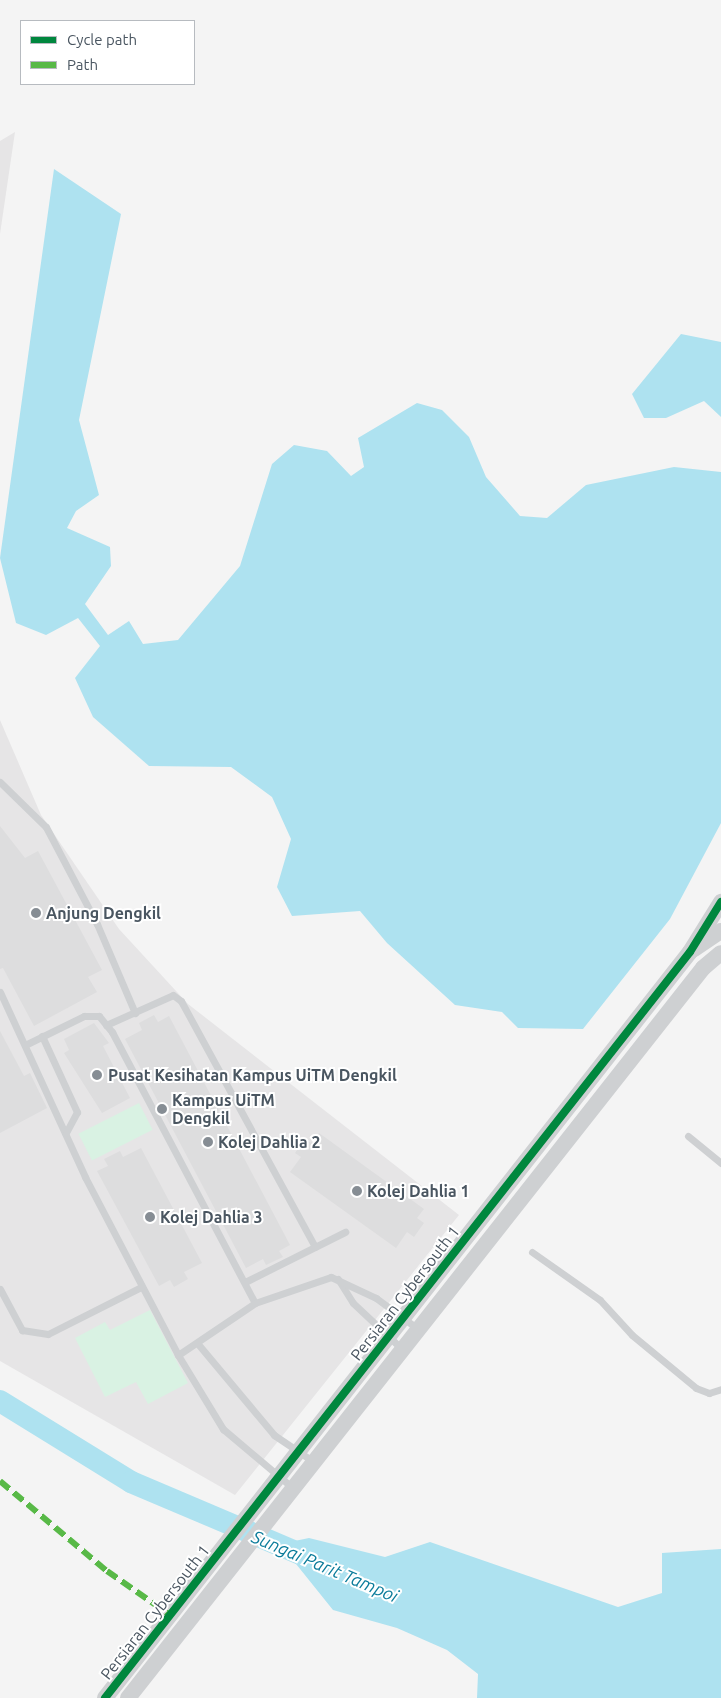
<!DOCTYPE html>
<html>
<head>
<meta charset="utf-8">
<style>
	body { margin:0 }
	#map { position:relative; width:721px; height:1698px; overflow:hidden; background:#f4f4f4; font-family:Ubuntu,sans-serif }
	div>[style] { position:absolute }
	.education>* { inset:0; background:#e6e5e6 }
	.green>* { inset:0; background:#d9f2e3; transform-origin:0 0 }
	.water>* { inset:0; background:#aee2f0 }
	.river>* { height:22px; margin:-11px; padding:0 11px; transform-origin:11px; border-radius:11px; background:#aee2f0 }
	.building>* { inset:0; background:#ddddde }
	.service>* { height:7px; margin:-3.5px; padding:0 3.5px; transform-origin:3.5px; border-radius:3.5px; background:#ced0d2 }
	.tertiary>* { height:16px; margin:-8px; padding:0 8px; transform-origin:8px; border-radius:8px; background:#ced0d2 }
	.quiet>* { height:6px; margin-top:-3px; transform-origin:0; background:repeating-linear-gradient(90deg,#58b947 0 12px,transparent 0 18px) }
	.cycleway>* { height:8px; margin:-4px; padding:0 4px; transform-origin:4px; border-radius:4px; background:#00873e }
	.dots>* { width:14px; height:14px; translate:-50% -50%; box-sizing:border-box; border:2px solid #fff; border-radius:50% }
	span { translate:-50% -50%; white-space:nowrap; text-align:center; line-height:1.15; -webkit-text-stroke:4px #fff; paint-order:stroke }
	.poi-label { font-size:16px; color:#4a5661; font-weight:700 }
	.left { translate:0 -50%; text-align:left }
	.street-label { font-size:16px; color:#4a5661 }
	.water-label { font-size:18px; color:#0c7c9b; font-style:italic }
	.legend { position:absolute; left:20px; top:20px; width:175px; height:65px; box-sizing:border-box; background:#fff; border:1px solid #b7bbc0; margin:0; padding:6px 9px; list-style:none; font-size:15px; color:#4a5661 }
	.legend li { display:flex; align-items:center; gap:10px; height:25px }
	.legend b { width:25px; border:1px solid #b7bbc0 }
</style>
</head>
<body>
<div id="map">
	<div class="education">
		<i style="clip-path:polygon(15px 132px,0 234px,0 141px)"></i>
		<i style="clip-path:polygon(0 720px,41px 815px,119px 929px,188px 1004px,459px 1215px,235px 1495px,0 1361px)"></i>
	</div>
	<div class="green">
		<i style="left:139px;top:1103px;width:30px;height:68px;rotate:63deg"></i>
		<i style="clip-path:polygon(150px 1310px,188px 1383px,148px 1404px,136px 1382px,105px 1397px,75px 1338px,105px 1322px,110px 1330px)"></i>
	</div>
	<div class="water">
		<i style="clip-path:polygon(54px 169px,121px 214px,79px 420px,99px 495px,76px 511px,67px 528px,110px 547px,111px 566px,85px 604px,108px 635px,129px 621px,143px 644px,178px 640px,240px 566px,272px 464px,294px 445px,327px 451px,351px 476px,364px 467px,358px 438px,417px 403px,442px 410px,469px 437px,486px 477px,520px 516px,547px 518px,586px 485px,674px 467px,721px 472px,721px 823px,670px 919px,583px 1029px,518px 1028px,502px 1012px,455px 1005px,387px 943px,360px 911px,292px 916px,277px 887px,291px 839px,272px 797px,231px 767px,149px 766px,93px 717px,75px 678px,100px 646px,78px 618px,46px 635px,16px 623px,0 558px)"></i>
		<i style="clip-path:polygon(681px 334px,721px 342px,721px 417px,704px 401px,666px 418px,644px 418px,632px 394px)"></i>
		<i style="clip-path:polygon(309px 1538px,385px 1557px,430px 1542px,618px 1607px,662px 1593px,662px 1553px,721px 1549px,721px 1698px,477px 1698px,478px 1674px,447px 1650px,397px 1628px,333px 1610px,280px 1544px)"></i>
	</div>
	<div class="river">
		<i style="left:0;top:1401px;width:154px;rotate:31.7deg"></i>
		<i style="left:131px;top:1482px;width:192px;rotate:23deg"></i>
	</div>
	<div class="building">
		<i style="clip-path:polygon(0 826px,25px 858px,38px 851px,102px 970px,88px 977px,97px 992px,34px 1026px,3px 968px,0 969px)"></i>
		<i style="clip-path:polygon(154px 1015px,158px 1022px,169px 1016px,290px 1245px,279px 1251px,283px 1257px,266px 1265px,263px 1259px,246px 1268px,125px 1039px,142px 1030px,139px 1023px)"></i>
		<i style="clip-path:polygon(94px 1023px,109px 1043px,103px 1046px,130px 1098px,102px 1113px,64px 1053px,69px 1050px,64px 1039px)"></i>
		<i style="clip-path:polygon(0 1031px,24px 1076px,30px 1073px,47px 1108px,0 1133px)"></i>
		<i style="clip-path:polygon(319px 1133px,424px 1209px,417px 1218px,424px 1223px,414px 1237px,407px 1232px,396px 1248px,290px 1172px,301px 1157px,295px 1153px,305px 1139px,311px 1143px)"></i>
		<i style="clip-path:polygon(141px 1148px,202px 1263px,184px 1272px,188px 1279px,174px 1287px,170px 1280px,159px 1286px,97px 1171px,108px 1166px,104px 1159px,120px 1151px,123px 1157px)"></i>
	</div>
	<div class="service">
		<i style="left:0;top:782px;width:64px;rotate:44.4deg"></i>
		<i style="left:46px;top:827px;width:110px;rotate:62.3deg"></i>
		<i style="left:97px;top:924px;width:97px;rotate:66.9deg"></i>
		<i style="left:0;top:992px;width:204px;rotate:65.3deg"></i>
		<i style="left:85px;top:1177px;width:201px;rotate:62.4deg"></i>
		<i style="left:178px;top:1355px;width:87px;rotate:58.7deg"></i>
		<i style="left:223px;top:1429px;width:93px;rotate:40.2deg"></i>
		<i style="left:106px;top:1025px;width:73px;rotate:-24.1deg"></i>
		<i style="left:173px;top:995px;width:10px;rotate:37deg"></i>
		<i style="left:181px;top:1001px;width:280px;rotate:61.4deg"></i>
		<i style="left:42px;top:1036px;width:84px;rotate:65.3deg"></i>
		<i style="left:77px;top:1112px;width:24px;rotate:118deg"></i>
		<i style="left:25px;top:1045px;width:66px;rotate:-26.2deg"></i>
		<i style="left:84px;top:1016px;width:15px"></i>
		<i style="left:99px;top:1016px;width:21px;rotate:51deg"></i>
		<i style="left:112px;top:1032px;width:306px;rotate:62.2deg"></i>
		<i style="left:688px;top:1136px;width:43px;rotate:39.3deg"></i>
		<i style="left:532px;top:1252px;width:83px;rotate:35.2deg"></i>
		<i style="left:600px;top:1300px;width:47px;rotate:47.6deg"></i>
		<i style="left:632px;top:1335px;width:83px;rotate:39.6deg"></i>
		<i style="left:696px;top:1388px;width:14px;rotate:21deg"></i>
		<i style="left:709px;top:1393px;width:13px;rotate:-18deg"></i>
		<i style="left:338px;top:1279px;width:28px;rotate:58deg"></i>
		<i style="left:353px;top:1303px;width:67px;rotate:43.2deg"></i>
		<i style="left:247px;top:1281px;width:110px;rotate:-26.6deg"></i>
		<i style="left:0;top:1289px;width:47px;rotate:61.8deg"></i>
		<i style="left:22px;top:1330px;width:26px;rotate:9deg"></i>
		<i style="left:48px;top:1334px;width:104px;rotate:-26.8deg"></i>
		<i style="left:198px;top:1344px;width:119px;rotate:50.1deg"></i>
		<i style="left:274px;top:1435px;width:48px;rotate:34deg"></i>
		<i style="left:178px;top:1355px;width:93px;rotate:-34deg"></i>
		<i style="left:255px;top:1303px;width:80px;rotate:-18.9deg"></i>
		<i style="left:331px;top:1277px;width:50px;rotate:25deg"></i>
		<i style="left:376px;top:1298px;width:52px;rotate:36.4deg"></i>
	</div>
	<div class="tertiary">
		<i style="left:694px;top:949px;width:32px;rotate:-34deg"></i>
		<i style="left:105px;top:1698px;width:948px;rotate:-51.9deg"></i>
		<i style="left:690px;top:952px;width:59px;rotate:-58.2deg"></i>
		<i style="left:128px;top:1698px;width:929px;rotate:-51.77deg"></i>
		<i style="left:703px;top:968px;width:23px;rotate:-40deg"></i>
	</div>
	<div class="quiet">
		<i style="left:0;top:1481px;width:140px;rotate:40.1deg"></i>
		<i style="left:107px;top:1571px;width:77px;rotate:34.9deg"></i>
	</div>
	<div class="cycleway">
		<i style="left:105px;top:1698px;width:948px;rotate:-51.9deg"></i>
		<i style="left:690px;top:952px;width:59px;rotate:-58.2deg"></i>
	</div>
	<div class="dots">
		<i style="left:36px;top:913px;background:#868d94"></i>
		<i style="left:97px;top:1075px;background:#868d94"></i>
		<i style="left:162px;top:1109px;background:#868d94"></i>
		<i style="left:208px;top:1142px;background:#868d94"></i>
		<i style="left:357px;top:1191px;background:#868d94"></i>
		<i style="left:150px;top:1217px;background:#868d94"></i>
	</div>
	<div class="poi-label">
		<span class="left" style="left:46px;top:913px">Anjung Dengkil</span>
		<span class="left" style="left:108px;top:1075px">Pusat Kesihatan Kampus UiTM Dengkil</span>
		<span class="left" style="left:172px;top:1109px">Kampus UiTM<br>Dengkil</span>
		<span class="left" style="left:218px;top:1142px">Kolej Dahlia 2</span>
		<span class="left" style="left:367px;top:1191px">Kolej Dahlia 1</span>
		<span class="left" style="left:160px;top:1217px">Kolej Dahlia 3</span>
	</div>
	<div class="street-label">
		<span style="left:405px;top:1293px;rotate:-52deg">Persiaran Cybersouth 1</span>
		<span style="left:155px;top:1612px;rotate:-52deg">Persiaran Cybersouth 1</span>
	</div>
	<div class="water-label">
		<span style="left:325px;top:1566px;rotate:23deg">Sungai Parit Tampoi</span>
	</div>
	<ul class="legend">
	<li><b style="height:6px;background:#00873e"></b>Cycle path</li>
	<li><b style="height:6px;background:#58b947"></b>Path</li>
	</ul>
</div>
</body>
</html>
